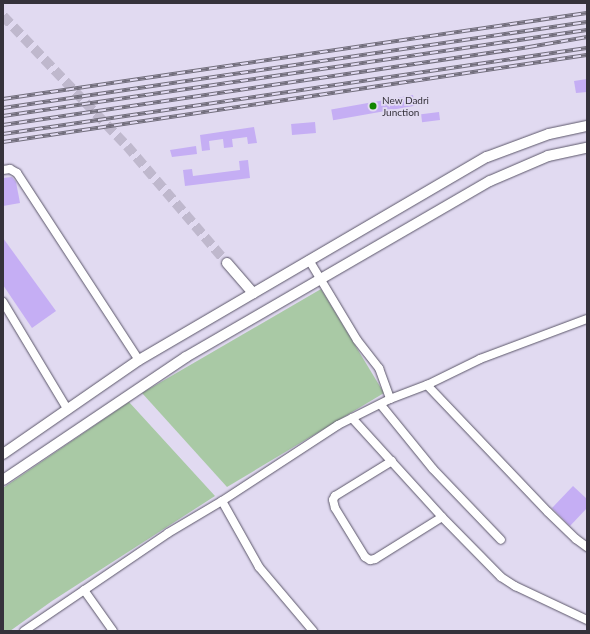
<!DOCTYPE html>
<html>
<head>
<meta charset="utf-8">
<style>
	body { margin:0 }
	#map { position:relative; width:590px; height:634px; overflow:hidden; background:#e1daf1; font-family:Lato,sans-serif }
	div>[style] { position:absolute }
	.green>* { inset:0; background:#a9c9a5 }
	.building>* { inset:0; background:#c5aef4; transform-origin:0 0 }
	.tertiary-tunnel>* { height:10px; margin-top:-5px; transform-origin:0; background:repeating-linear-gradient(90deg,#bfb8cd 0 10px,transparent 0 15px) }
	.roads { filter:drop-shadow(0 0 1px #5b5669) drop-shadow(0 0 1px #5b5669) }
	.minor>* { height:8px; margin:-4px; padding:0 4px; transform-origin:4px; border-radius:4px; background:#fff }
	.tertiary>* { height:10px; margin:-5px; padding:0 5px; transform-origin:5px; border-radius:5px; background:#fff }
	.rail>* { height:4px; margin-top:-2px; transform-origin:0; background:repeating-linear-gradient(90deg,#e1daf1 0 8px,#716d7b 0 16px); box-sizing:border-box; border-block:1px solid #716d7b }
	.dots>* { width:11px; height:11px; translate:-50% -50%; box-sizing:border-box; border:2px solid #e1daf1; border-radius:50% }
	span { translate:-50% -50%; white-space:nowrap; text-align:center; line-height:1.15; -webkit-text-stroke:3.5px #e1daf1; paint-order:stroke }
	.poi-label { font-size:10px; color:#35323b }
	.left { translate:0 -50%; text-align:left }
	.frame { position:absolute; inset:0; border:4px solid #35323b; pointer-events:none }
</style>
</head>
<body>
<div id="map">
	<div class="green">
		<i style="clip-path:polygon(321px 289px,384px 393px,227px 487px,142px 393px)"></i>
		<i style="clip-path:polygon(129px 402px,215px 496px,52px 601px,10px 631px,3px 631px,3px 488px)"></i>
	</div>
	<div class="building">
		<i style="clip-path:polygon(587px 79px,587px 92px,576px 93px,574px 81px)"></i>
		<i style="left:413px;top:95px;width:11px;height:83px;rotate:80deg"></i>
		<i style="left:439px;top:112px;width:8px;height:18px;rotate:83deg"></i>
		<i style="left:315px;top:122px;width:11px;height:24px;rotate:85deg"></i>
		<i style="clip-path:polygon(254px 127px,257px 143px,248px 144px,247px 137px,232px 139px,233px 147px,224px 148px,223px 139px,209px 141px,210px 150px,202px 151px,200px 135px)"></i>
		<i style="clip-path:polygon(196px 146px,197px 154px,172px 157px,170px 150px)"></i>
		<i style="clip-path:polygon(248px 160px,250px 178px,185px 186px,183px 170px,192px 169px,193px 176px,240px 170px,239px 161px)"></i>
		<i style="clip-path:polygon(12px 177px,16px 182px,20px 203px,3px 206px,3px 178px)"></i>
		<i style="clip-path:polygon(3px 238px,56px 311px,32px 328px,3px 285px)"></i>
		<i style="clip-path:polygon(573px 486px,587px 499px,587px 508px,570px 526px,552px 508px)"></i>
	</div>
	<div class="tertiary-tunnel">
		<i style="left:3px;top:16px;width:180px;rotate:46.4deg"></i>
		<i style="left:127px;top:146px;width:154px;rotate:49.5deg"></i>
	</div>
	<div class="roads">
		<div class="minor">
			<i style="left:3px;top:170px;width:7px;rotate:-8deg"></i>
			<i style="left:10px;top:169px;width:8px;rotate:30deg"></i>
			<i style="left:17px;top:173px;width:223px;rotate:56.9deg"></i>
			<i style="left:309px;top:260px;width:93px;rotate:59deg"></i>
			<i style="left:357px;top:340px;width:36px;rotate:52deg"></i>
			<i style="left:379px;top:368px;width:33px;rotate:70deg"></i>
			<i style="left:3px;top:302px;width:126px;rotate:59deg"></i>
			<i style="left:427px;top:385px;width:175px;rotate:46.4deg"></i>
			<i style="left:548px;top:512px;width:39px;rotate:44deg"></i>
			<i style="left:576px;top:539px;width:14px;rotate:36deg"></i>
			<i style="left:381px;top:405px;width:82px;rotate:50.9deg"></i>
			<i style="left:433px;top:469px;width:98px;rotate:46.2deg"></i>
			<i style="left:352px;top:418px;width:134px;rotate:47.7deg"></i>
			<i style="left:442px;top:517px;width:84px;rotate:45.5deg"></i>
			<i style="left:501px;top:577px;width:17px;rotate:33deg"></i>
			<i style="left:515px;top:586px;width:80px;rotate:25.3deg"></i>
			<i style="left:392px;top:461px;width:67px;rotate:148.4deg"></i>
			<i style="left:335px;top:496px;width:4px;rotate:117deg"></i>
			<i style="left:333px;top:500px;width:8px;rotate:76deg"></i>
			<i style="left:335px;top:508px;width:57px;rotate:58.5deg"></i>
			<i style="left:365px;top:557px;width:6px;rotate:31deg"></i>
			<i style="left:370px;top:560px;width:5px;rotate:-11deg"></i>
			<i style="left:375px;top:559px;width:79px;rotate:-32.1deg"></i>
			<i style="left:222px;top:501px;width:76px;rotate:60.7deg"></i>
			<i style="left:259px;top:567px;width:84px;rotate:49.8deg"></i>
			<i style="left:84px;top:590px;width:50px;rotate:54.7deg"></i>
			<i style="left:24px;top:631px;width:174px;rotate:-34.2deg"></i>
			<i style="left:168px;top:533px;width:63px;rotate:-30.7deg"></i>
			<i style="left:222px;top:501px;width:139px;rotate:-33.2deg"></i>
			<i style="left:338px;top:425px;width:58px;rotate:-26.6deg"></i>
			<i style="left:390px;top:399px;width:40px;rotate:-21deg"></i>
			<i style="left:427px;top:385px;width:59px;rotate:-26.1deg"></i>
			<i style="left:480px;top:359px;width:114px;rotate:-20.5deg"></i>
		</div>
		<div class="tertiary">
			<i style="left:227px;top:263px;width:40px;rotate:49deg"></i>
			<i style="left:3px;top:454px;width:165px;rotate:-34.7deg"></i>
			<i style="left:139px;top:360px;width:403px;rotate:-30.3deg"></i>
			<i style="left:487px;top:157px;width:66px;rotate:-20.4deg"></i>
			<i style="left:549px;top:134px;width:39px;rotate:-12deg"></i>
			<i style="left:3px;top:480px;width:220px;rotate:-33.9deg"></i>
			<i style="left:186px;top:357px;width:351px;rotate:-30.1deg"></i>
			<i style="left:490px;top:181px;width:63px;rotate:-23.3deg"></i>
			<i style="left:548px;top:156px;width:40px;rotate:-12deg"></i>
		</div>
	</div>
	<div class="rail">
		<i style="left:3px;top:99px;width:590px;rotate:-8.38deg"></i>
		<i style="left:3px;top:108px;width:590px;rotate:-8.38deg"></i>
		<i style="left:3px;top:116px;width:590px;rotate:-8.38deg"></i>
		<i style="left:3px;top:125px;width:532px;rotate:-8.43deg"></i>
		<i style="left:529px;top:47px;width:59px;rotate:-9.8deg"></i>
		<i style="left:3px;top:134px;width:590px;rotate:-8.38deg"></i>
		<i style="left:3px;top:142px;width:590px;rotate:-8.47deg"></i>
	</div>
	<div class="dots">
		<i style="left:373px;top:106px;background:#118500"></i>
	</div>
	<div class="poi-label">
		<span class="left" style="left:382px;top:106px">New Dadri<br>Junction</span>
	</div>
	<div class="frame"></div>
</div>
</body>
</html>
